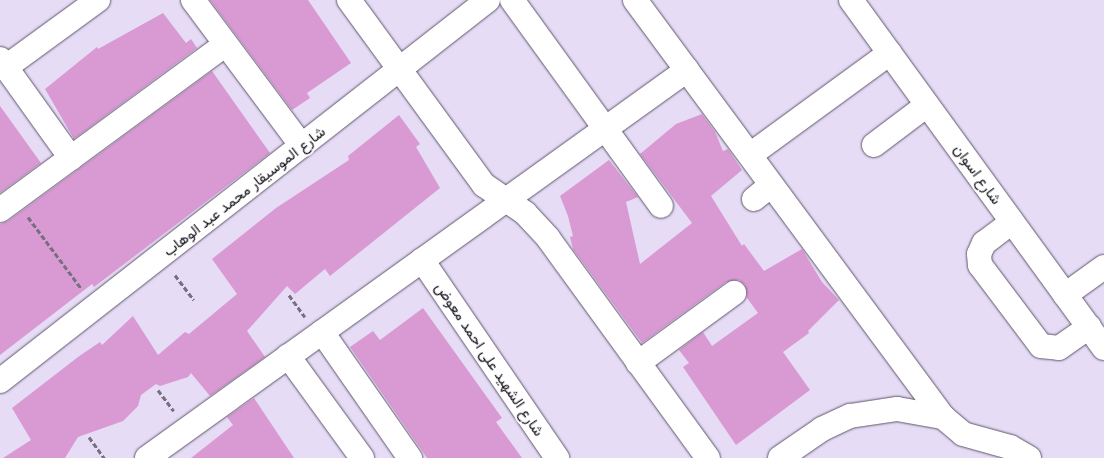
<!DOCTYPE html>
<html>
<head>
<meta charset="utf-8">
<style>
	body { margin:0 }
	#map { position:relative; width:1104px; height:458px; overflow:hidden; background:#e6dcf5; font-family:Montserrat,Vazirmatn,sans-serif }
	div>[style] { position:absolute }
	.building>* { inset:0; background:#d999d3 }
	.path>* { height:3px; margin-top:-1.5px; transform-origin:0; background:repeating-linear-gradient(90deg,#766f7f 0 5px,transparent 0 7.5px) }
	.roads { filter:drop-shadow(0 0 1px #5f566c) drop-shadow(0 0 1px #5f566c) }
	.minor>* { height:24px; margin:-12px; padding:0 12px; transform-origin:12px; border-radius:12px; background:#fff }
	span { translate:-50% -50%; white-space:nowrap; text-align:center; line-height:1.15; -webkit-text-stroke:4px #fff; paint-order:stroke }
	.street-label { font-size:15px; color:#120e17 }
</style>
</head>
<body>
<div id="map">
	<div class="building">
		<i style="clip-path:polygon(210px 0,308px 0,351px 63px,307px 93px,310px 98px,292px 110px)"></i>
		<i style="clip-path:polygon(163px 13px,186px 43px,191px 39px,197px 48px,74px 139px,45px 89px,97px 47px,98px 49px)"></i>
		<i style="clip-path:polygon(212px 71px,270px 153px,94px 287px,92px 284px,0 355px,0 224px,8px 221px)"></i>
		<i style="clip-path:polygon(0 106px,41px 163px,0 193px)"></i>
		<i style="clip-path:polygon(702px 114px,715px 132px,723px 151px,728px 149px,742px 170px,711px 196px,742px 246px,744px 244px,764px 271px,802px 249px,822px 282px,839px 300px,808px 331px,809px 333px,783px 352px,810px 390px,736px 445px,683px 367px,689px 363px,679px 350px,703px 332px,712px 346px,758px 313px,747px 298px,745px 285px,739px 280px,726px 282px,642px 343px,573px 249px,570px 237px,573px 236px,568px 216px,560px 196px,609px 160px,638px 197px,626px 202px,640px 264px,692px 223px,640px 154px,676px 124px)"></i>
		<i style="clip-path:polygon(399px 115px,420px 144px,416px 147px,440px 188px,330px 276px,325px 269px,295px 294px,287px 286px,247px 331px,265px 357px,210px 396px,191px 373px,188px 377px,160px 386px,156px 384px,141px 395px,138px 406px,123px 421px,78px 437px,65px 458px,3px 458px,31px 440px,12px 408px,78px 357px,100px 342px,102px 345px,133px 316px,158px 355px,185px 332px,189px 334px,237px 294px,212px 259px,276px 208px,349px 160px,348px 156px)"></i>
		<i style="clip-path:polygon(423px 308px,502px 418px,496px 422px,522px 458px,427px 458px,350px 347px,373px 331px,380px 340px)"></i>
		<i style="clip-path:polygon(254px 398px,294px 458px,191px 458px,233px 425px,227px 417px)"></i>
	</div>
	<div class="path">
		<i style="left:28px;top:217px;width:89px;rotate:53.3deg"></i>
		<i style="left:175px;top:275px;width:31px;rotate:53deg"></i>
		<i style="left:289px;top:295px;width:27px;rotate:54deg"></i>
		<i style="left:158px;top:390px;width:26px;rotate:53deg"></i>
		<i style="left:89px;top:437px;width:26px;rotate:54deg"></i>
	</div>
	<div class="roads">
		<div class="minor">
			<i style="left:193px;top:0;width:182px;rotate:53.3deg"></i>
			<i style="left:349px;top:0;width:229px;rotate:53.9deg"></i>
			<i style="left:484px;top:185px;width:50px;rotate:34.3deg"></i>
			<i style="left:525px;top:213px;width:34px;rotate:47deg"></i>
			<i style="left:548px;top:238px;width:272px;rotate:54deg"></i>
			<i style="left:512px;top:0;width:254px;rotate:54.1deg"></i>
			<i style="left:635px;top:0;width:518px;rotate:53.55deg"></i>
			<i style="left:943px;top:417px;width:26px;rotate:40deg"></i>
			<i style="left:963px;top:434px;width:49px;rotate:15.5deg"></i>
			<i style="left:1010px;top:447px;width:22px;rotate:30deg"></i>
			<i style="left:851px;top:0;width:430px;rotate:54deg"></i>
			<i style="left:0;top:59px;width:122px;rotate:54.4deg"></i>
			<i style="left:6px;top:67px;width:114px;rotate:-36.1deg"></i>
			<i style="left:874px;top:145px;width:66px;rotate:-37deg"></i>
			<i style="left:750px;top:155px;width:173px;rotate:-36.1deg"></i>
			<i style="left:754px;top:199px;width:22px;rotate:-39deg"></i>
			<i style="left:0;top:210px;width:280px;rotate:-36.3deg"></i>
			<i style="left:1012px;top:222px;width:35px;rotate:143deg"></i>
			<i style="left:984px;top:243px;width:12px;rotate:114deg"></i>
			<i style="left:979px;top:254px;width:11px;rotate:85deg"></i>
			<i style="left:980px;top:265px;width:101px;rotate:53deg"></i>
			<i style="left:1041px;top:346px;width:18px;rotate:6deg"></i>
			<i style="left:1059px;top:348px;width:37px;rotate:-35deg"></i>
			<i style="left:422px;top:260px;width:240px;rotate:55.7deg"></i>
			<i style="left:1065px;top:295px;width:48px;rotate:-35.7deg"></i>
			<i style="left:322px;top:332px;width:154px;rotate:55.1deg"></i>
			<i style="left:288px;top:356px;width:126px;rotate:54deg"></i>
			<i style="left:638px;top:363px;width:119px;rotate:-36.1deg"></i>
			<i style="left:0;top:381px;width:619px;rotate:-37.98deg"></i>
			<i style="left:147px;top:458px;width:665px;rotate:-35.7deg"></i>
			<i style="left:780px;top:458px;width:51px;rotate:-34.6deg"></i>
			<i style="left:822px;top:429px;width:31px;rotate:-25deg"></i>
			<i style="left:850px;top:416px;width:48px;rotate:-8.5deg"></i>
			<i style="left:897px;top:409px;width:47px;rotate:9.9deg"></i>
		</div>
	</div>
	<div class="street-label">
		<span style="left:978px;top:174px;rotate:54deg">شارع اسوان</span>
		<span style="left:244px;top:191px;rotate:-38deg">شارع الموسيقار محمد عبد الوهاب</span>
		<span style="left:490px;top:359px;rotate:56deg">شارع الشهيد على احمد معوض</span>
	</div>
</div>
</body>
</html>
